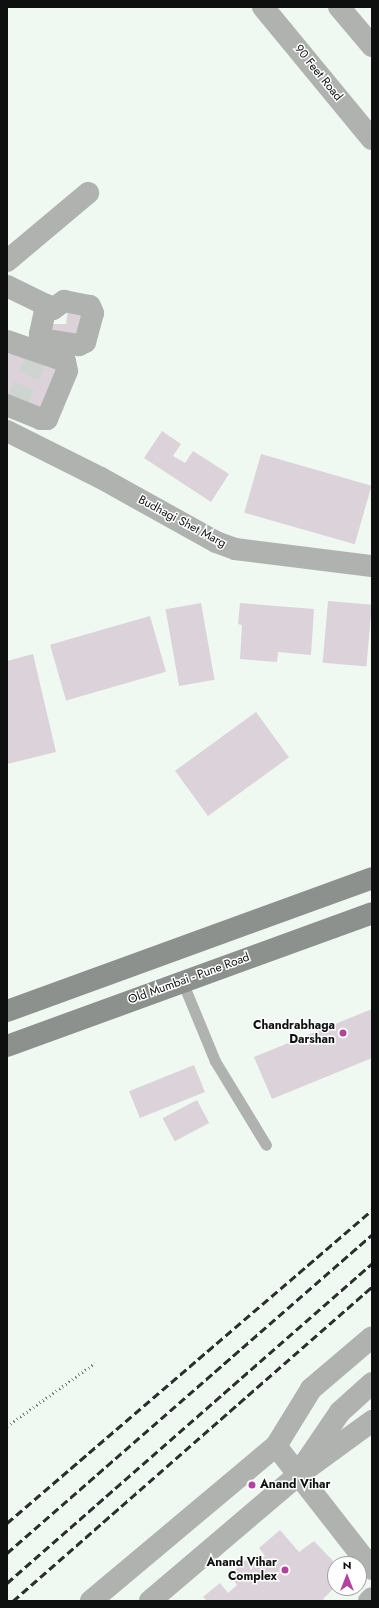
<!DOCTYPE html>
<html>
<head>
<meta charset="utf-8">
<style>
	body { margin:0 }
	#map { position:relative; width:379px; height:1608px; overflow:hidden; background:#f0f8f2; font-family:Jost,sans-serif }
	div>[style] { position:absolute }
	.building>* { inset:0; background:#dbd3d9; transform-origin:0 0 }
	.minor-tunnel>* { height:22px; margin-top:-11px; transform-origin:0; background:repeating-linear-gradient(90deg,#ced5d0 0 22px,transparent 0 33px) }
	.path>* { height:2.5px; margin-top:-1.25px; transform-origin:0; background:repeating-linear-gradient(90deg,#767c78 0 1px,transparent 0 4px) }
	.service>* { height:11px; margin:-5.5px; padding:0 5.5px; transform-origin:5.5px; border-radius:5.5px; background:#afb2af }
	.minor>* { height:22px; margin:-11px; padding:0 11px; transform-origin:11px; border-radius:11px; background:#afb2af }
	.secondary>* { height:22px; margin:-11px; padding:0 11px; transform-origin:11px; border-radius:11px; background:#8c918d }
	.rail>* { height:3px; margin-top:-1.5px; transform-origin:0; background:repeating-linear-gradient(90deg,#2b2f2d 0 8px,transparent 0 12px) }
	.dots>* { width:11px; height:11px; translate:-50% -50%; box-sizing:border-box; border:2px solid #fff; border-radius:50% }
	span { translate:-50% -50%; white-space:nowrap; text-align:center; line-height:1.15; -webkit-text-stroke:3px #fff; paint-order:stroke }
	.street-label { font-size:12px; color:#0d100e }
	.poi-label { font-size:12px; color:#0d100e; font-weight:700 }
	.right { translate:-100% -50%; text-align:right }
	.left { translate:0 -50%; text-align:left }
	.frame { position:absolute; inset:0; border:8px solid #0d100e; pointer-events:none }
	.north { position:absolute; left:327px; top:1556px; width:40px; height:40px; box-sizing:border-box; background:#fff; border:1px solid #9e9f9f; border-radius:50%; rotate:0deg; font-size:11px; font-weight:700; line-height:16px; text-align:center; color:#0d100e }
	.north::after { content:''; display:block; margin:auto; width:14px; height:18px; background:#b3429f; clip-path:polygon(50% 0,100% 100%,50% 72%,0 100%) }
</style>
</head>
<body>
<div id="map">
	<div class="building">
		<i style="clip-path:polygon(68px 308px,87px 308px,79px 340px,45px 335px,47px 324px,66px 324px)"></i>
		<i style="clip-path:polygon(7px 346px,62px 366px,44px 416px,7px 402px)"></i>
		<i style="clip-path:polygon(162px 431px,181px 444px,173px 456px,185px 463px,193px 451px,229px 474px,211px 502px,144px 458px)"></i>
		<i style="left:261px;top:454px;width:115px;height:61px;rotate:16deg"></i>
		<i style="left:328px;top:601px;width:44px;height:62px;rotate:5deg"></i>
		<i style="left:201px;top:603px;width:78px;height:36px;rotate:80deg"></i>
		<i style="clip-path:polygon(240px 603px,314px 609px,311px 655px,278px 652px,277px 662px,240px 659px,242px 625px,238px 624px)"></i>
		<i style="left:150px;top:616px;width:58px;height:104px;rotate:74deg"></i>
		<i style="clip-path:polygon(33px 654px,56px 752px,7px 764px,7px 661px)"></i>
		<i style="left:256px;top:712px;width:56px;height:100px;rotate:54deg"></i>
		<i style="clip-path:polygon(372px 1009px,372px 1058px,272px 1099px,254px 1057px)"></i>
		<i style="left:194px;top:1065px;width:29px;height:70px;rotate:68deg"></i>
		<i style="left:197px;top:1100px;width:26px;height:39px;rotate:62deg"></i>
		<i style="clip-path:polygon(280px 1530px,299px 1552px,314px 1541px,336px 1564px,335px 1588px,342px 1588px,338px 1592px,334px 1588px,323px 1599px,325px 1601px,207px 1601px,203px 1597px,220px 1583px,228px 1593px,237px 1585px,230px 1575px,250px 1556px,256px 1563px,265px 1556px,259px 1548px)"></i>
	</div>
	<div class="minor-tunnel">
		<i style="left:15px;top:406px;width:55px;rotate:-65.3deg"></i>
	</div>
	<div class="path">
		<i style="left:7px;top:1426px;width:108px;rotate:-35.6deg"></i>
	</div>
	<div class="service">
		<i style="left:182px;top:981px;width:87px;rotate:67.6deg"></i>
		<i style="left:215px;top:1061px;width:98px;rotate:58.7deg"></i>
	</div>
	<div class="minor">
		<i style="left:263px;top:7px;width:171px;rotate:50.5deg"></i>
		<i style="left:339px;top:7px;width:51px;rotate:49.8deg"></i>
		<i style="left:7px;top:261px;width:106px;rotate:-40deg"></i>
		<i style="left:7px;top:286px;width:43px;rotate:26deg"></i>
		<i style="left:46px;top:305px;width:8px;rotate:30deg"></i>
		<i style="left:53px;top:309px;width:14px;rotate:-36deg"></i>
		<i style="left:64px;top:301px;width:26px;rotate:11deg"></i>
		<i style="left:90px;top:306px;width:8px;rotate:67deg"></i>
		<i style="left:93px;top:313px;width:30px;rotate:105deg"></i>
		<i style="left:85px;top:342px;width:7px;rotate:153deg"></i>
		<i style="left:79px;top:345px;width:36px;rotate:-171deg"></i>
		<i style="left:43px;top:339px;width:6px;rotate:-121deg"></i>
		<i style="left:40px;top:334px;width:30px;rotate:-78deg"></i>
		<i style="left:7px;top:341px;width:61px;rotate:19deg"></i>
		<i style="left:65px;top:361px;width:10px;rotate:79deg"></i>
		<i style="left:67px;top:371px;width:52px;rotate:112.6deg"></i>
		<i style="left:47px;top:419px;width:6px;rotate:180deg"></i>
		<i style="left:41px;top:419px;width:37px;rotate:-158deg"></i>
		<i style="left:7px;top:431px;width:105px;rotate:26.6deg"></i>
		<i style="left:101px;top:478px;width:132px;rotate:29.1deg"></i>
		<i style="left:216px;top:542px;width:20px;rotate:20deg"></i>
		<i style="left:235px;top:549px;width:138px;rotate:7.1deg"></i>
		<i style="left:276px;top:1446px;width:156px;rotate:52deg"></i>
		<i style="left:306px;top:1462px;width:60px;rotate:-55.8deg"></i>
		<i style="left:340px;top:1412px;width:43px;rotate:-42.2deg"></i>
		<i style="left:91px;top:1601px;width:241px;rotate:-40deg"></i>
		<i style="left:276px;top:1446px;width:67px;rotate:-58.4deg"></i>
		<i style="left:311px;top:1389px;width:80px;rotate:-40.4deg"></i>
		<i style="left:150px;top:1601px;width:194px;rotate:-40.4deg"></i>
		<i style="left:298px;top:1475px;width:92px;rotate:-36.1deg"></i>
		<i style="left:369px;top:1601px;width:4px;rotate:-45deg"></i>
	</div>
	<div class="secondary">
		<i style="left:7px;top:1011px;width:388px;rotate:-20deg"></i>
		<i style="left:7px;top:1046px;width:388px;rotate:-20deg"></i>
	</div>
	<div class="rail">
		<i style="left:7px;top:1523px;width:481px;rotate:-40.6deg"></i>
		<i style="left:7px;top:1553px;width:484px;rotate:-41.1deg"></i>
		<i style="left:7px;top:1583px;width:485px;rotate:-41.2deg"></i>
		<i style="left:13px;top:1601px;width:477px;rotate:-41.2deg"></i>
	</div>
	<div class="dots">
		<i style="left:343px;top:1033px;background:#b3429f"></i>
		<i style="left:252px;top:1485px;background:#b3429f"></i>
		<i style="left:285px;top:1570px;background:#b3429f"></i>
	</div>
	<div class="street-label">
		<span style="left:318px;top:73px;rotate:51deg">90 Feet Road</span>
		<span style="left:182px;top:522px;rotate:28deg">Budhagi Shet Marg</span>
		<span style="left:189px;top:979px;rotate:-20deg">Old Mumbai - Pune Road</span>
	</div>
	<div class="poi-label">
		<span class="right" style="left:335px;top:1033px">Chandrabhaga<br>Darshan</span>
		<span class="left" style="left:260px;top:1485px">Anand Vihar</span>
		<span class="right" style="left:277px;top:1570px">Anand Vihar<br>Complex</span>
	</div>
	<div class="frame"></div>
	<div class="north">N</div>
</div>
</body>
</html>
